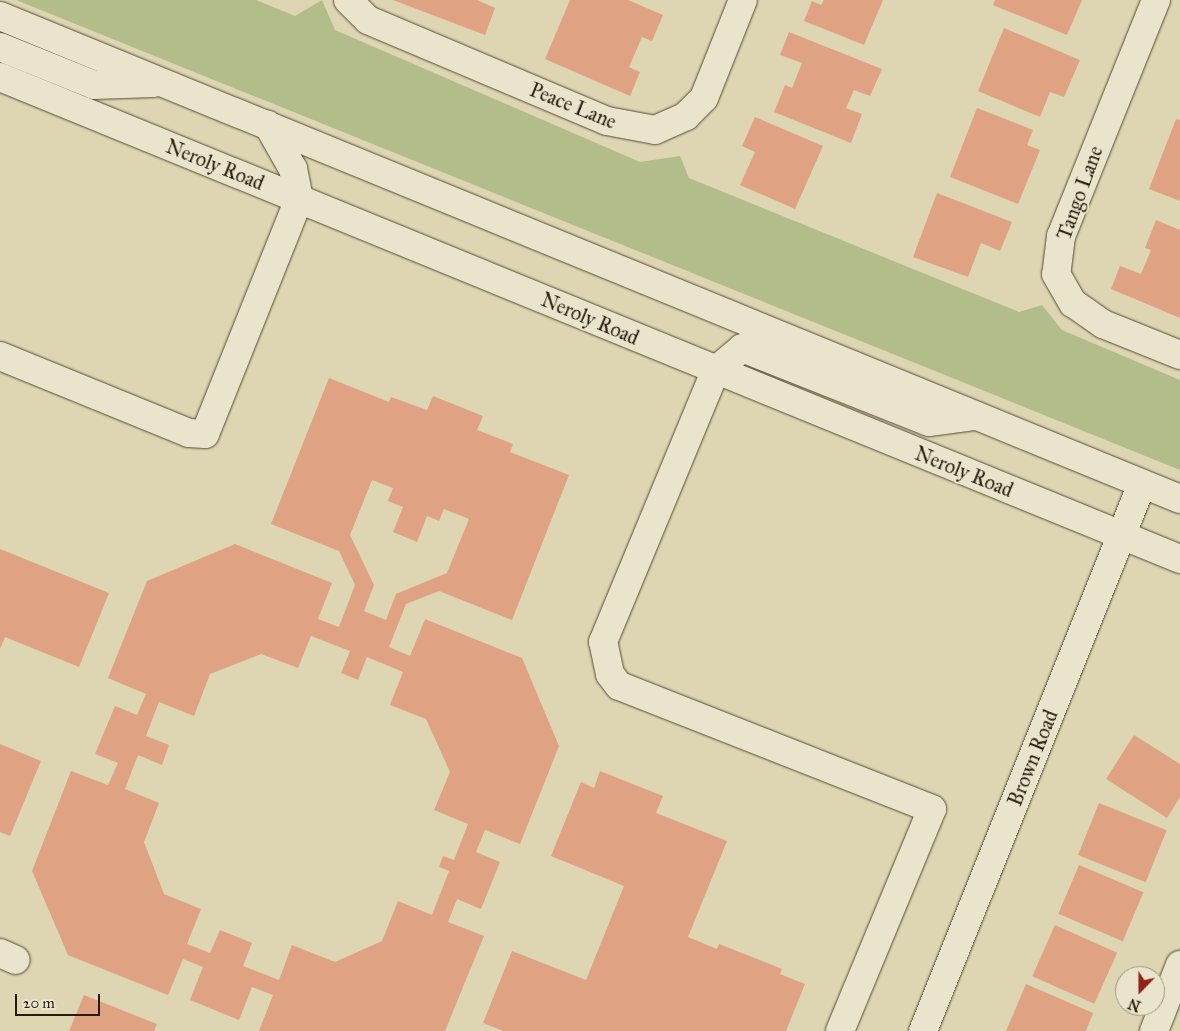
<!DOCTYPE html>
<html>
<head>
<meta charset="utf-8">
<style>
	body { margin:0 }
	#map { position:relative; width:1180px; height:1031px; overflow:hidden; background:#ded5b2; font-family:"IM FELL Great Primer",serif }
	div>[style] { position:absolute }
	.green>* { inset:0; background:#b3bd8b }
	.building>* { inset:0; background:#dfa383; transform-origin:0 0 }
	.roads { filter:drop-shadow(0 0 1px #564a34) drop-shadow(0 0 1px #564a34) }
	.minor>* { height:28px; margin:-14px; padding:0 14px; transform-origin:14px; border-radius:14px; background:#eae4cd }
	span { translate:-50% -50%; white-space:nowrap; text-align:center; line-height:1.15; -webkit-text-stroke:4px #eae4cd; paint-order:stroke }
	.street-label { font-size:20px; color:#281b0a }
	.north { position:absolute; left:1115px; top:966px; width:50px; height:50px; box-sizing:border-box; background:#eae4cd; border:1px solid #9c947f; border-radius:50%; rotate:202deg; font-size:14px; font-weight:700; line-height:20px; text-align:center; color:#281b0a }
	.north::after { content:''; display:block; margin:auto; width:18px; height:22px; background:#8f2418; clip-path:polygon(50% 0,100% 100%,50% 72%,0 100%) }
	.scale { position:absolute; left:15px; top:994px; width:85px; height:22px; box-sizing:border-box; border:2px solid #281b0a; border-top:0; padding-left:6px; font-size:15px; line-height:18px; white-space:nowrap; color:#281b0a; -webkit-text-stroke:4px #eae4cd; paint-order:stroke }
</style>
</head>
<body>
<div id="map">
	<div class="green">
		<i style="clip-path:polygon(16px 0,256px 0,295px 16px,322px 0,335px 30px,640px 162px,680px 156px,689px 178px,1019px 312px,1042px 305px,1062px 330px,1180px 380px,1180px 470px)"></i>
	</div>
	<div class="building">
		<i style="clip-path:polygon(393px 0,477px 0,495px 8px,485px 35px)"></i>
		<i style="clip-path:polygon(570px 0,628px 0,663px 15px,652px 41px,642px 37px,629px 67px,640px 72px,630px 96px,545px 59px)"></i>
		<i style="clip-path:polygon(824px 0,883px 0,864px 45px,804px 21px,812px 1px,821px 5px)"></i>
		<i style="clip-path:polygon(995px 0,1082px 0,1067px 35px,993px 5px)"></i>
		<i style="clip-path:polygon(1004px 28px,1080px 60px,1064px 97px,1050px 92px,1040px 117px,978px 91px)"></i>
		<i style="clip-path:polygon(789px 32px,882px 69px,870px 96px,854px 90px,846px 108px,862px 114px,851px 143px,774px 112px,785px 85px,792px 88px,802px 63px,780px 55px)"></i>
		<i style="clip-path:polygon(977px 108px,1033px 130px,1027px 145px,1040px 150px,1018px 204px,950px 177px)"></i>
		<i style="clip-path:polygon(755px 117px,823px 146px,795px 209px,740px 185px,755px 152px,742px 146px)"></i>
		<i style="clip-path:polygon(1176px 119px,1180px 120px,1180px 201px,1149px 189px)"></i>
		<i style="clip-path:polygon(937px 193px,1012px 222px,1000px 251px,981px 243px,968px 277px,913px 257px)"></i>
		<i style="clip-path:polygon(1156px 220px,1180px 230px,1180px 318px,1111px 289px,1120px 266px,1141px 274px,1151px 250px,1145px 248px)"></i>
		<i style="clip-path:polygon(evenodd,329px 378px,389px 402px,391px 397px,427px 410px,433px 396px,483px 416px,477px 430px,513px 444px,510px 452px,569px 475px,512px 620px,439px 591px,406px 604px,389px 647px,410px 656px,425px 619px,522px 658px,559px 746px,520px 844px,485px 830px,476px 852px,500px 862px,481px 909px,457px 899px,448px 922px,484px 936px,445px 1031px,259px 1031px,273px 995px,252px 987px,239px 1020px,190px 1000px,203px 967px,183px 959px,168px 995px,68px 955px,32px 871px,71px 771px,108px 785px,118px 763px,95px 754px,115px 706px,137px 715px,146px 694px,108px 678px,147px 581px,235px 544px,332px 583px,318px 619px,339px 627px,355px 585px,339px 551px,271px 524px,329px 378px,372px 480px,393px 488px,388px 501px,403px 507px,393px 532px,417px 542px,427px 516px,439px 521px,444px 509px,469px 519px,447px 573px,396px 594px,386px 620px,364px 611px,374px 585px,350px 535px,372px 480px,329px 378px,311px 636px,350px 651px,341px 673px,358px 680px,367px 657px,403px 672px,390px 705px,426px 719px,450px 772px,434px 810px,468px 824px,454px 860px,443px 856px,439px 867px,449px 871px,432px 915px,398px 901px,382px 941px,335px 962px,292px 945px,279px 980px,243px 966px,252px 943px,220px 930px,210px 953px,187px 944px,201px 909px,164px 894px,144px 842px,159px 803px,125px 789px,138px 755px,162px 765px,169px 745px,146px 736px,159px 702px,194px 716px,210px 674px,261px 654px,298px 668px,311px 636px)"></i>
		<i style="clip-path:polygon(0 549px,109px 593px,79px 667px,5px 637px,0 649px)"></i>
		<i style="clip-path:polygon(1134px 735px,1180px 764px,1180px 797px,1167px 818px,1106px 779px)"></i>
		<i style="clip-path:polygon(0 744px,41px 761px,10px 836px,0 832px)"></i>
		<i style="clip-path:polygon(600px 771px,663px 796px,656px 813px,727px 841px,688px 937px,717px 949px,719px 944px,782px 969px,780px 974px,805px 984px,786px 1031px,503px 1031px,483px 1023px,512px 951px,586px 980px,624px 886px,551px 856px,581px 782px,594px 788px)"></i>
		<i style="left:1099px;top:803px;width:73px;height:56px;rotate:22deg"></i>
		<i style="left:1079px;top:865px;width:70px;height:53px;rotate:23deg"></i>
		<i style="left:1055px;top:925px;width:68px;height:56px;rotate:24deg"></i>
		<i style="clip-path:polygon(1026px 984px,1093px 1013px,1086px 1031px,1006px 1031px)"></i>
		<i style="clip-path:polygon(84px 995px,157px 1024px,154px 1031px,69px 1031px)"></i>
	</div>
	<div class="roads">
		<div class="minor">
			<i style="left:348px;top:0;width:28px;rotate:45deg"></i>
			<i style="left:368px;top:20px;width:259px;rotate:22.9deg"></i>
			<i style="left:607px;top:121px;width:49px;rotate:10.6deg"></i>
			<i style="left:655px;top:130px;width:34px;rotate:-24deg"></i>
			<i style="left:686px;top:116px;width:25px;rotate:-45deg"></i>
			<i style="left:704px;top:98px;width:105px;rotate:-68.3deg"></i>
			<i style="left:1156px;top:0;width:254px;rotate:111.9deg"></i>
			<i style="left:1061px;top:236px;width:38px;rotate:97deg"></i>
			<i style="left:1056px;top:274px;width:34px;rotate:60deg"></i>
			<i style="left:1073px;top:303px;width:37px;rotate:35deg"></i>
			<i style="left:1103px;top:324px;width:83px;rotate:21.9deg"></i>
			<i style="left:0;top:16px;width:1275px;rotate:22.26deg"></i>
			<i style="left:0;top:47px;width:101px;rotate:22deg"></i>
			<i style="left:94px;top:85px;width:60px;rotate:-1.9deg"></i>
			<i style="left:0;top:77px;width:1275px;rotate:22.22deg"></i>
			<i style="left:0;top:356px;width:204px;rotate:22.2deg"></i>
			<i style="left:189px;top:433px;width:16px;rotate:4deg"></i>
			<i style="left:205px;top:434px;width:253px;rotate:-68.2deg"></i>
			<i style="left:299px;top:199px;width:31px;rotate:-101deg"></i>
			<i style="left:293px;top:169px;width:51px;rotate:-119.6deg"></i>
			<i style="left:0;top:953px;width:17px;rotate:24deg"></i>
			<i style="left:840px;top:1031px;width:240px;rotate:-67.5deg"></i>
			<i style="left:932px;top:809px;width:336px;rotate:-158.5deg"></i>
			<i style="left:619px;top:686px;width:15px;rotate:-127deg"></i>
			<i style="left:610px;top:674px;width:33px;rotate:-102deg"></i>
			<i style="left:603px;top:642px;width:293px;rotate:-67.5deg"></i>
			<i style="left:715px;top:371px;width:35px;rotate:-40deg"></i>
			<i style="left:742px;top:348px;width:201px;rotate:21.6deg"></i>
			<i style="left:929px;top:422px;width:45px;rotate:-7.6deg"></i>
			<i style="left:923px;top:1031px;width:589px;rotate:-68.18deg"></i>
			<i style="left:1154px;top:1031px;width:71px;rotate:-68.5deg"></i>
		</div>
	</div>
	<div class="street-label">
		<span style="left:573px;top:106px;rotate:22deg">Peace Lane</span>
		<span style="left:215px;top:165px;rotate:22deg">Neroly Road</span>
		<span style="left:1080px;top:193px;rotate:-70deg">Tango Lane</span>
		<span style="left:590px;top:319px;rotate:23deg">Neroly Road</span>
		<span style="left:964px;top:472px;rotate:22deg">Neroly Road</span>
		<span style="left:1033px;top:758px;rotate:-68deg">Brown Road</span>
	</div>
	<div class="north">N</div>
	<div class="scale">20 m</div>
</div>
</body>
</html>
